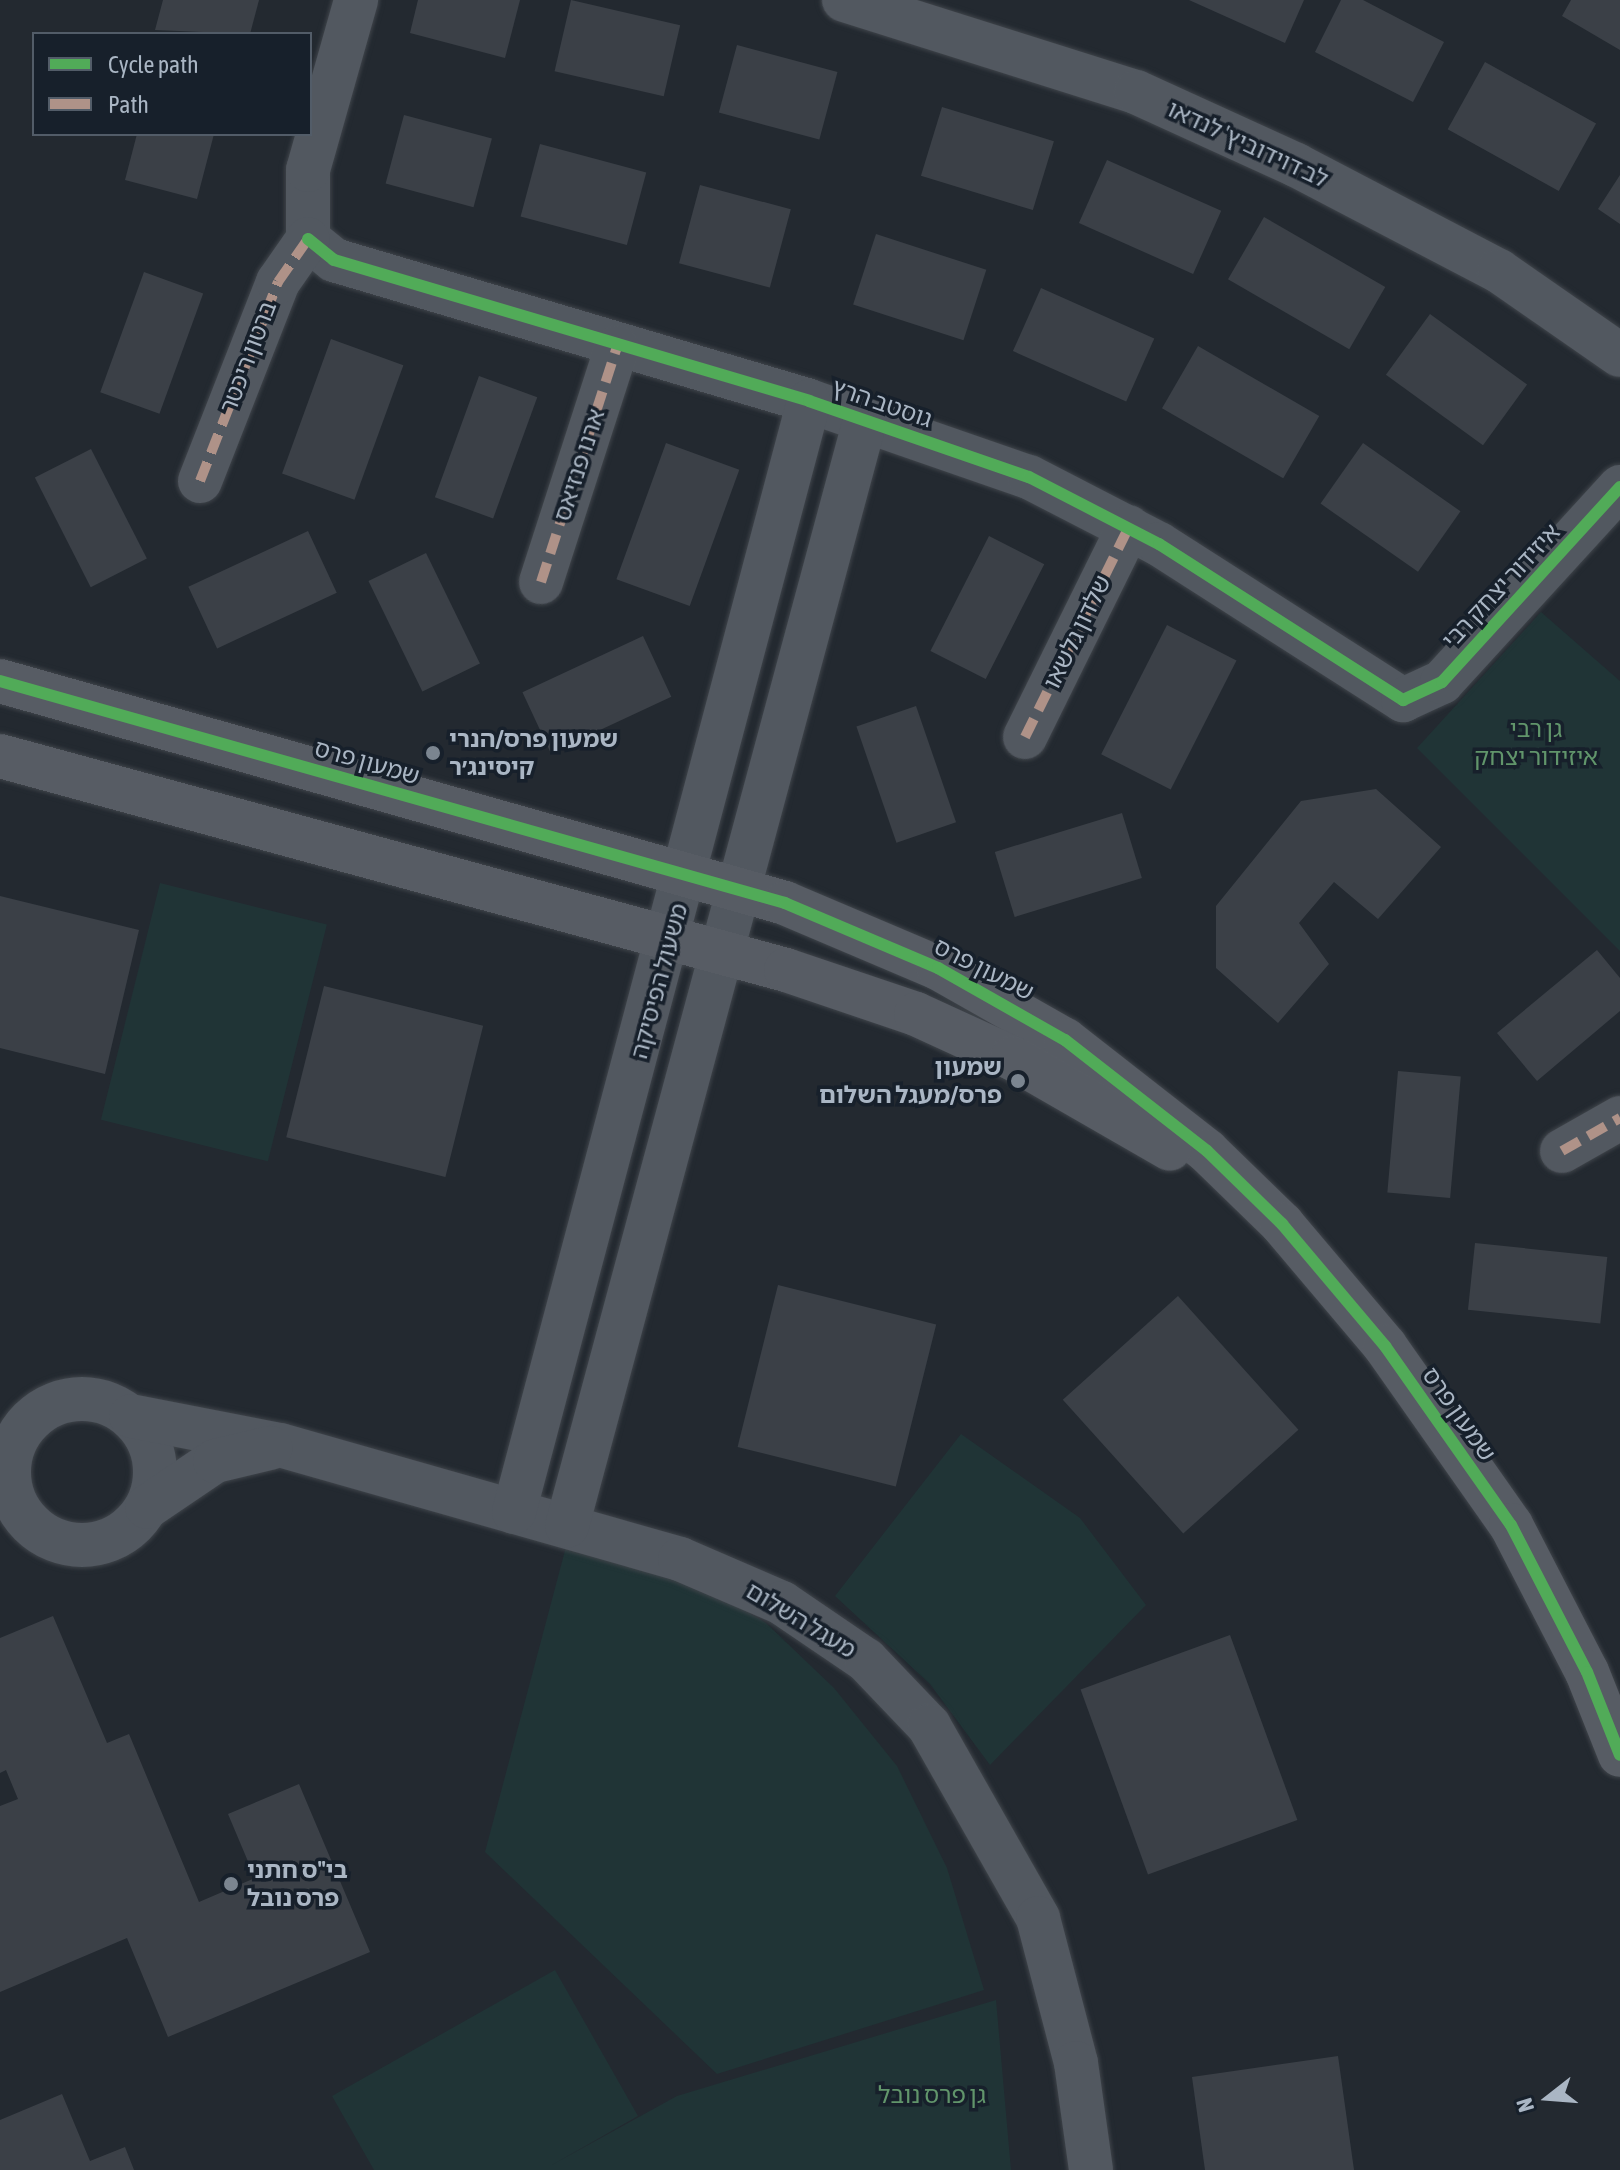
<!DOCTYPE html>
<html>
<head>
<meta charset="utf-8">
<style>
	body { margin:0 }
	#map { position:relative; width:1620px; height:2170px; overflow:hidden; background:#232930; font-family:"Asap Condensed","Noto Sans Hebrew",sans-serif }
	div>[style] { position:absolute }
	.green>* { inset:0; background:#203436; transform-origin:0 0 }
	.building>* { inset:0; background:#3b4047; transform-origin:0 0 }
	.roads { filter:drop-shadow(0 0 2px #3f444a) drop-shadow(0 0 2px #3f444a) }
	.street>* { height:44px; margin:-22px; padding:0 22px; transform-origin:22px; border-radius:22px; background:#525860 }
	.street>.ring { margin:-22px; padding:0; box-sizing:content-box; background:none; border:44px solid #525860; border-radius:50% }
	.secondary>* { height:44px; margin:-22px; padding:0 22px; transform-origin:22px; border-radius:22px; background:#575c64 }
	.quiet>* { height:10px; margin-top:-5px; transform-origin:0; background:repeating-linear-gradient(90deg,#af9288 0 20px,transparent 0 30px) }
	.cycleway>* { height:12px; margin:-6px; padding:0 6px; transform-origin:6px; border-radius:6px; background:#51ab58 }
	.dots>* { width:22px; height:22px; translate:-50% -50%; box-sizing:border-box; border:4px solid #17202b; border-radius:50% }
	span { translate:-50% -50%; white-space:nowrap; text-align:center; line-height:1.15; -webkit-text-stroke:7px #17202b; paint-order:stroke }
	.street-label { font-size:24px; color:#aab6c4 }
	.park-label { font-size:24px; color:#61956b }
	.poi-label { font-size:24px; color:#aab6c4; font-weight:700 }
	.left { translate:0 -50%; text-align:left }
	.right { translate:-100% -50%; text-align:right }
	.legend { position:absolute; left:32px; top:32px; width:280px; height:104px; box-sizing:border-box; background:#17202b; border:2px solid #525c68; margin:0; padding:10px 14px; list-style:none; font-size:24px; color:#aab6c4 }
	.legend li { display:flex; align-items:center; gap:16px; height:40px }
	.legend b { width:40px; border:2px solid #525c68 }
	.north { position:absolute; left:1508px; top:2058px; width:80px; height:80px; -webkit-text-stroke:6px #17202b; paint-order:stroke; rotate:253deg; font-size:22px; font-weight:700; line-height:32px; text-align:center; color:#aab6c4 }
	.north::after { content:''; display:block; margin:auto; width:28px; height:36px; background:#aab6c4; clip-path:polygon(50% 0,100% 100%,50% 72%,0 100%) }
</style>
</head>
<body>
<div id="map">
	<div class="green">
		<i style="clip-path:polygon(1541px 612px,1620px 681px,1620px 951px,1417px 748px)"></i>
		<i style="left:160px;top:883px;width:172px;height:244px;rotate:14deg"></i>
		<i style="clip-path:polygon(961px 1434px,1080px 1518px,1146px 1605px,990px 1765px,930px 1684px,835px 1596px)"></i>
		<i style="clip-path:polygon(567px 1543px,702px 1585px,766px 1623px,834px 1688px,897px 1766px,947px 1868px,984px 1990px,717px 2074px,485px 1852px)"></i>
		<i style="clip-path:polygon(555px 1970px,638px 2116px,550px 2166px,677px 2096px,996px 2000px,1011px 2170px,374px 2170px,332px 2096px)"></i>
	</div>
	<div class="building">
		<i style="clip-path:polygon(163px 0,259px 0,250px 34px,155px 30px)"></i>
		<i style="clip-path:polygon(418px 0,520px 0,505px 58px,410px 33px)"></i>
		<i style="left:571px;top:0;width:112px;height:73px;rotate:13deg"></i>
		<i style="clip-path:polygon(1189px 0,1304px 0,1285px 43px)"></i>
		<i style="clip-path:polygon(1341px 0,1363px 0,1444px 42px,1413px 102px,1315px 52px)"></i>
		<i style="clip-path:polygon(1571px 0,1620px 0,1620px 50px,1562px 16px)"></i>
		<i style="left:737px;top:45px;width:104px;height:70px;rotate:15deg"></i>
		<i style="left:1485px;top:62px;width:127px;height:77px;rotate:29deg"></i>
		<i style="left:942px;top:107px;width:117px;height:72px;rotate:17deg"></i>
		<i style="left:404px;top:115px;width:91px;height:71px;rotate:15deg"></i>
		<i style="clip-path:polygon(137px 134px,214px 134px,197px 199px,125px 180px)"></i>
		<i style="left:540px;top:144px;width:110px;height:75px;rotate:15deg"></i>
		<i style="left:1107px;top:160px;width:125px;height:69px;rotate:24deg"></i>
		<i style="clip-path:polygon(1620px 175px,1620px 224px,1598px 209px)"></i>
		<i style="left:700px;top:185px;width:94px;height:81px;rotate:15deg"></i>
		<i style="left:1264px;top:217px;width:140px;height:72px;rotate:30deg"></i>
		<i style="left:876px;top:234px;width:116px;height:74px;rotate:18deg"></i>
		<i style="left:144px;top:272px;width:63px;height:128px;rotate:20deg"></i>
		<i style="left:1041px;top:288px;width:124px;height:69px;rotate:24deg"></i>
		<i style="left:1430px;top:314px;width:120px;height:75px;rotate:36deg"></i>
		<i style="left:331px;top:339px;width:77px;height:143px;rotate:20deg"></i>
		<i style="left:1198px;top:346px;width:140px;height:72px;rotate:30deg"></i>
		<i style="left:479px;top:376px;width:62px;height:129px;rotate:20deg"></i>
		<i style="left:666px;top:443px;width:78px;height:145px;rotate:20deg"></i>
		<i style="left:1363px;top:443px;width:119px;height:74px;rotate:35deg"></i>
		<i style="left:91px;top:449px;width:123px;height:63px;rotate:63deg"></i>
		<i style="left:308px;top:531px;width:68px;height:132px;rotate:65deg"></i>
		<i style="left:989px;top:536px;width:62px;height:129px;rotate:27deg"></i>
		<i style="left:426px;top:553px;width:123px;height:64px;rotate:64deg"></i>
		<i style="left:1167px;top:625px;width:78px;height:145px;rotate:27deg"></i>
		<i style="left:643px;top:636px;width:67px;height:133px;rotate:65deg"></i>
		<i style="left:916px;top:706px;width:123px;height:63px;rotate:71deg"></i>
		<i style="clip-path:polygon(1376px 789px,1441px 847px,1378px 919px,1334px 882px,1299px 923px,1329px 964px,1278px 1023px,1216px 968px,1216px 906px,1301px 801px)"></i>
		<i style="left:1122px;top:813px;width:68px;height:133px;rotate:73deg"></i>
		<i style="clip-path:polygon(0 896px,139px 930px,105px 1074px,0 1048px)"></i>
		<i style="clip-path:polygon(1597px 950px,1620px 978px,1620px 1011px,1537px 1081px,1497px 1033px)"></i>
		<i style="left:324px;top:986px;width:164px;height:156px;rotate:14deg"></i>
		<i style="left:1398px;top:1071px;width:63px;height:122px;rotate:5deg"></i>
		<i style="left:1475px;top:1243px;width:133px;height:67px;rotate:6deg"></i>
		<i style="left:778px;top:1285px;width:163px;height:167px;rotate:14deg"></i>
		<i style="left:1178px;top:1296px;width:180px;height:155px;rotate:48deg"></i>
		<i style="clip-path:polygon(53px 1616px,107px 1743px,129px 1734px,199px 1902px,255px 1878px,228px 1814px,299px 1784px,370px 1952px,168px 2037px,127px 1938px,0 1992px,0 1806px,18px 1799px,6px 1770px,0 1773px,0 1638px)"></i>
		<i style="left:1230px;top:1635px;width:197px;height:159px;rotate:70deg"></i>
		<i style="clip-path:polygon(1338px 2056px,1354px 2170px,1205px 2170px,1192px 2077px)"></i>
		<i style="clip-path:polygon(62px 2094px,90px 2161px,125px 2147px,134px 2170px,0 2170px,0 2120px)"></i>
	</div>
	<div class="roads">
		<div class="street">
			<i style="left:844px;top:0;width:306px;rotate:17.5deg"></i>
			<i style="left:1136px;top:92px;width:176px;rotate:24.5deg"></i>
			<i style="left:1296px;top:165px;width:229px;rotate:27.6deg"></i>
			<i style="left:1499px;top:271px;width:147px;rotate:34.8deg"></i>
			<i style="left:308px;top:239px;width:33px;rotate:39deg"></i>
			<i style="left:334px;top:260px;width:495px;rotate:16.5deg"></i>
			<i style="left:809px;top:401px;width:233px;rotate:19.1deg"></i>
			<i style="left:1029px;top:477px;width:146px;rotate:27.3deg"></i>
			<i style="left:1159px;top:544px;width:290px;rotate:32.6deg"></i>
			<i style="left:1403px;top:700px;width:43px;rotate:-24.8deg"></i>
			<i style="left:1442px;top:682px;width:264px;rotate:-47.6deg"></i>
			<i style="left:308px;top:239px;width:69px;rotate:-90deg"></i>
			<i style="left:308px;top:170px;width:177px;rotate:-74.2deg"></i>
			<i style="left:200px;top:481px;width:214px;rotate:-68.6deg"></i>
			<i style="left:278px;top:282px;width:52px;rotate:-55.1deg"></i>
			<i style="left:541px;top:582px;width:247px;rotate:-72.1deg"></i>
			<i style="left:1025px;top:737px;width:234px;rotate:-63.7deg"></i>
			<i style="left:1562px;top:1151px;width:67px;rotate:-29.6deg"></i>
			<i class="ring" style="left:9px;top:1399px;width:102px;height:102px"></i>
			<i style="left:131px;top:1416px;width:152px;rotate:11deg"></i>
			<i style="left:280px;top:1445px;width:416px;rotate:15.9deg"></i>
			<i style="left:680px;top:1559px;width:111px;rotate:23.3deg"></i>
			<i style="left:782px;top:1603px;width:102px;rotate:34.2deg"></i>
			<i style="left:866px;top:1660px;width:91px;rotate:46.3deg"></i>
			<i style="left:929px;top:1726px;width:221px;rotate:60.4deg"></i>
			<i style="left:1038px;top:1918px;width:150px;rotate:75.3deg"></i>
			<i style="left:1076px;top:2063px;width:108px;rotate:82deg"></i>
			<i style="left:147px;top:1507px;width:82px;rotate:-34.1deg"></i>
			<i style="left:215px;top:1461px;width:57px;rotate:-13.3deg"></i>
			<i style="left:514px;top:1512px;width:1149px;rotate:-75.13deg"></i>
			<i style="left:567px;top:1526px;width:1145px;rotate:-74.92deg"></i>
		</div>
		<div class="secondary">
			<i style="left:0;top:681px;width:816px;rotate:15.79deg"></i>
			<i style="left:785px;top:903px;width:166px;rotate:23deg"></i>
			<i style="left:938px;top:968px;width:146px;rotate:29.6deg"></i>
			<i style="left:1065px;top:1040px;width:180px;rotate:38deg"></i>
			<i style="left:1207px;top:1151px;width:105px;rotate:44.2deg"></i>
			<i style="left:1282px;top:1224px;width:160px;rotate:49.8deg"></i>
			<i style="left:1385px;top:1346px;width:219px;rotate:54.9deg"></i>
			<i style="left:1511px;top:1525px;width:165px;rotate:62.7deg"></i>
			<i style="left:1587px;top:1672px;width:89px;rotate:68.3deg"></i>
			<i style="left:0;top:756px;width:815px;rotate:15.23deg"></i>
			<i style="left:786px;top:970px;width:137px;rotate:18.7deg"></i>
			<i style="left:916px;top:1014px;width:106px;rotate:24.6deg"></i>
			<i style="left:1012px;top:1058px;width:182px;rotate:29.9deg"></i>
		</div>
	</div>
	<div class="quiet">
		<i style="left:200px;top:481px;width:214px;rotate:-68.6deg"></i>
		<i style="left:278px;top:282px;width:52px;rotate:-55.1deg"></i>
		<i style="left:541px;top:582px;width:247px;rotate:-72.1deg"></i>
		<i style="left:1025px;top:737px;width:234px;rotate:-63.7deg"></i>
		<i style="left:1562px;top:1151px;width:67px;rotate:-29.6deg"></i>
	</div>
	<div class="cycleway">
		<i style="left:308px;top:239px;width:33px;rotate:39deg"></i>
		<i style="left:334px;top:260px;width:495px;rotate:16.5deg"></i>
		<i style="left:809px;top:401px;width:233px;rotate:19.1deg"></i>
		<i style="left:1029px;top:477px;width:146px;rotate:27.3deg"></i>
		<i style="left:1159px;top:544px;width:290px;rotate:32.6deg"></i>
		<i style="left:1403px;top:700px;width:43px;rotate:-24.8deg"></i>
		<i style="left:1442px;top:682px;width:264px;rotate:-47.6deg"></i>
		<i style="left:0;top:681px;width:816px;rotate:15.79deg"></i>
		<i style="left:785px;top:903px;width:166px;rotate:23deg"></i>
		<i style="left:938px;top:968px;width:146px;rotate:29.6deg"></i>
		<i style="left:1065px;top:1040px;width:180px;rotate:38deg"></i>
		<i style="left:1207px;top:1151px;width:105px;rotate:44.2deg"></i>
		<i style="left:1282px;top:1224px;width:160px;rotate:49.8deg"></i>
		<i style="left:1385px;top:1346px;width:219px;rotate:54.9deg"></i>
		<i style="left:1511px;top:1525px;width:165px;rotate:62.7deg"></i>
		<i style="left:1587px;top:1672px;width:89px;rotate:68.3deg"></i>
	</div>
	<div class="dots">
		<i style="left:433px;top:753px;background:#7b8590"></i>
		<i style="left:1018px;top:1081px;background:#7b8590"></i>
		<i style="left:231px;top:1884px;background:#7b8590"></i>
	</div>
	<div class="street-label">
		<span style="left:1248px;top:144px;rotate:25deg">לב דוידוביץ' לנדאו</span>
		<span style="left:248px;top:357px;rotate:-69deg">ברטון ריכטר</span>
		<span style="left:882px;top:403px;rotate:19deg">גוסטב הרץ</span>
		<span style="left:579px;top:465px;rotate:-72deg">ארנו פנזיאס</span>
		<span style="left:1501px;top:586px;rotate:-47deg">איזידור יצחק רבי</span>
		<span style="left:1077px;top:632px;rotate:-64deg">שלדון גלשאו</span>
		<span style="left:367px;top:762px;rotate:16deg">שמעון פרס</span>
		<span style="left:984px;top:969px;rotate:27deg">שמעון פרס</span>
		<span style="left:659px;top:981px;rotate:-75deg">משעול הפיסיקה</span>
		<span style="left:1459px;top:1414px;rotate:55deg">שמעון פרס</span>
		<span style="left:801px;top:1620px;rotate:31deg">מעגל השלום</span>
	</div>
	<div class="park-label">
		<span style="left:1536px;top:743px">גן רבי<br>איזידור יצחק</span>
		<span style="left:932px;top:2095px">גן פרס נובל</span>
	</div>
	<div class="poi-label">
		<span class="left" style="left:449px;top:753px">שמעון פרס/הנרי<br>קיסינג׳ר</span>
		<span class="right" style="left:1002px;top:1081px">שמעון<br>פרס/מעגל השלום</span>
		<span class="left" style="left:247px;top:1884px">בי"ס חתני<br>פרס נובל</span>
	</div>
	<ul class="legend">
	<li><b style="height:10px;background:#51ab58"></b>Cycle path</li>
	<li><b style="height:10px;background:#af9288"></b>Path</li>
	</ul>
	<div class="north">N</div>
</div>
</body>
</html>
